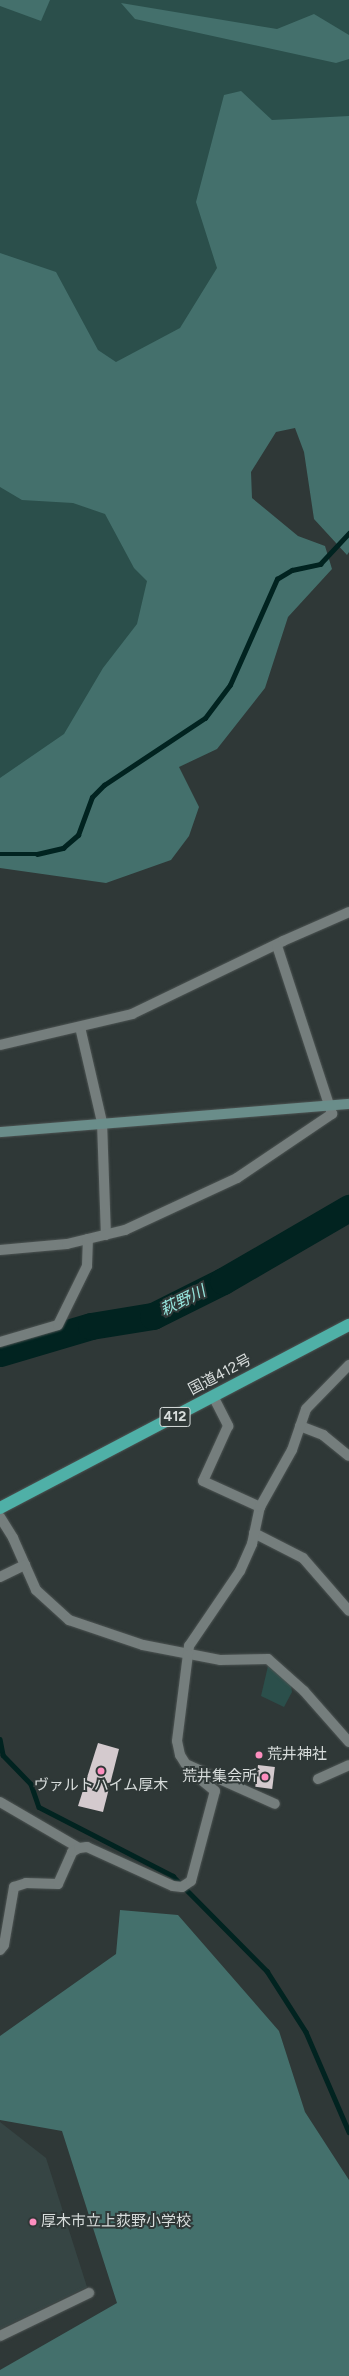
<!DOCTYPE html>
<html>
<head>
<meta charset="utf-8">
<style>
	body { margin:0 }
	#map { position:relative; width:349px; height:2376px; overflow:hidden; background:#2f3837; font-family:Figtree,"Noto Sans JP",sans-serif }
	div>[style] { position:absolute }
	.built>* { inset:0; background:#364544 }
	.green>* { inset:0; background:#2b4f4b }
	.forest>* { inset:0; background:#44706c }
	.stream>* { height:4.5px; margin:-2.25px; padding:0 2.25px; transform-origin:2.25px; border-radius:2.25px; background:#012320 }
	.river>* { height:27px; margin:-13.5px; padding:0 13.5px; transform-origin:13.5px; border-radius:13.5px; background:#012320 }
	.building>* { inset:0; background:#d4cace; transform-origin:0 0 }
	.roads { filter:drop-shadow(0 0 1px #4d5453) drop-shadow(0 0 1px #4d5453) }
	.street>* { height:10px; margin:-5px; padding:0 5px; transform-origin:5px; border-radius:5px; background:#757e7d }
	.secondary>* { height:10px; margin:-5px; padding:0 5px; transform-origin:5px; border-radius:5px; background:#6a8d8a }
	.highway>* { height:12px; margin:-6px; padding:0 6px; transform-origin:6px; border-radius:6px; background:#4fb0a7 }
	.dots>* { width:11px; height:11px; translate:-50% -50%; box-sizing:border-box; border:2px solid #2f3837; border-radius:50% }
	span { translate:-50% -50%; white-space:nowrap; text-align:center; line-height:1.15; -webkit-text-stroke:4px #2f3837; paint-order:stroke }
	.shield-label span { padding:1px 3px; background:#2f3837; border:1px solid; border-radius:3px; -webkit-text-stroke-width:0 }
	.shield-label { font-size:14px; color:#d8dddc; font-weight:700 }
	.street-label { font-size:15px; color:#d8dddc }
	.poi-label { font-size:15px; color:#d8dddc }
	.left { translate:0 -50%; text-align:left }
	.right { translate:-100% -50%; text-align:right }
	.water-label { font-size:16px; color:#97e6de; font-style:italic }
</style>
</head>
<body>
<div id="map">
	<div class="built">
		<i style="clip-path:polygon(0 2122px,46px 2158px,87px 2287px,0 2329px)"></i>
	</div>
	<div class="green">
		<i style="clip-path:polygon(0 0,349px 0,349px 299px,287px 336px,206px 586px,0 830px)"></i>
		<i style="clip-path:polygon(268px 1666px,291px 1685px,292px 1692px,284px 1707px,261px 1696px)"></i>
	</div>
	<div class="forest">
		<i style="clip-path:polygon(0 0,50px 0,41px 21px,0 6px)"></i>
		<i style="clip-path:polygon(121px 3px,277px 29px,314px 14px,349px 35px,349px 59px,336px 63px,135px 19px)"></i>
		<i style="clip-path:polygon(241px 91px,272px 120px,349px 116px,349px 552px,347px 555px,314px 519px,304px 452px,295px 428px,276px 432px,251px 472px,252px 498px,298px 536px,325px 546px,332px 569px,288px 617px,265px 688px,217px 749px,179px 767px,199px 807px,189px 836px,171px 860px,106px 883px,0 868px,0 778px,64px 734px,103px 668px,137px 624px,147px 581px,134px 568px,105px 514px,73px 503px,22px 500px,0 487px,0 253px,56px 272px,98px 350px,116px 362px,180px 328px,217px 268px,196px 202px,224px 95px)"></i>
		<i style="clip-path:polygon(120px 1910px,178px 1915px,279px 2031px,305px 2112px,349px 2180px,349px 2376px,0 2376px,0 2370px,117px 2303px,62px 2131px,0 2120px,0 2036px,116px 1954px)"></i>
	</div>
	<div class="stream">
		<i style="left:0;top:854px;width:37px"></i>
		<i style="left:37px;top:854px;width:27px;rotate:-13deg"></i>
		<i style="left:63px;top:848px;width:20px;rotate:-41deg"></i>
		<i style="left:78px;top:835px;width:40px;rotate:-69.8deg"></i>
		<i style="left:92px;top:797px;width:17px;rotate:-45deg"></i>
		<i style="left:104px;top:785px;width:121px;rotate:-33.6deg"></i>
		<i style="left:205px;top:718px;width:41px;rotate:-52.9deg"></i>
		<i style="left:230px;top:685px;width:116px;rotate:-66.1deg"></i>
		<i style="left:277px;top:579px;width:17px;rotate:-31deg"></i>
		<i style="left:292px;top:570px;width:29px;rotate:-12deg"></i>
		<i style="left:320px;top:564px;width:42px;rotate:-46.9deg"></i>
		<i style="left:0;top:1739px;width:16px;rotate:79deg"></i>
		<i style="left:3px;top:1755px;width:40px;rotate:46deg"></i>
		<i style="left:31px;top:1784px;width:24px;rotate:71deg"></i>
		<i style="left:39px;top:1807px;width:151px;rotate:27.2deg"></i>
		<i style="left:173px;top:1876px;width:134px;rotate:45.3deg"></i>
		<i style="left:267px;top:1971px;width:72px;rotate:57.4deg"></i>
		<i style="left:306px;top:2032px;width:109px;rotate:66.7deg"></i>
	</div>
	<div class="river">
		<i style="left:0;top:1353px;width:95px;rotate:-16.5deg"></i>
		<i style="left:91px;top:1326px;width:63px;rotate:-9.2deg"></i>
		<i style="left:153px;top:1316px;width:78px;rotate:-26.6deg"></i>
		<i style="left:223px;top:1281px;width:146px;rotate:-30.1deg"></i>
	</div>
	<div class="building">
		<i style="clip-path:polygon(98px 1743px,119px 1749px,103px 1812px,78px 1806px)"></i>
		<i style="left:258px;top:1765px;width:17px;height:22px;rotate:7deg"></i>
	</div>
	<div class="roads">
		<div class="street">
			<i style="left:80px;top:1027px;width:98px;rotate:77deg"></i>
			<i style="left:102px;top:1122px;width:113px;rotate:88deg"></i>
			<i style="left:0;top:1045px;width:136px;rotate:-13.2deg"></i>
			<i style="left:132px;top:1014px;width:168px;rotate:-25.8deg"></i>
			<i style="left:283px;top:941px;width:72px;rotate:-23.7deg"></i>
			<i style="left:0;top:1250px;width:67px;rotate:-5.1deg"></i>
			<i style="left:67px;top:1244px;width:60px;rotate:-13.6deg"></i>
			<i style="left:125px;top:1230px;width:123px;rotate:-24.9deg"></i>
			<i style="left:237px;top:1178px;width:115px;rotate:-34deg"></i>
			<i style="left:332px;top:1114px;width:177px;rotate:-108.1deg"></i>
			<i style="left:0;top:1342px;width:60px;rotate:-16.3deg"></i>
			<i style="left:58px;top:1325px;width:66px;rotate:-63.8deg"></i>
			<i style="left:87px;top:1266px;width:27px;rotate:-88deg"></i>
			<i style="left:213px;top:1396px;width:34px;rotate:63deg"></i>
			<i style="left:228px;top:1426px;width:60px;rotate:114.4deg"></i>
			<i style="left:203px;top:1481px;width:63px;rotate:24.5deg"></i>
			<i style="left:300px;top:1426px;width:25px;rotate:21deg"></i>
			<i style="left:323px;top:1435px;width:33px;rotate:39deg"></i>
			<i style="left:0;top:1517px;width:25px;rotate:58deg"></i>
			<i style="left:13px;top:1538px;width:57px;rotate:66.1deg"></i>
			<i style="left:36px;top:1590px;width:45px;rotate:42.3deg"></i>
			<i style="left:69px;top:1620px;width:78px;rotate:18.7deg"></i>
			<i style="left:143px;top:1645px;width:78px;rotate:11deg"></i>
			<i style="left:220px;top:1660px;width:48px;rotate:-1.2deg"></i>
			<i style="left:268px;top:1659px;width:48px;rotate:41.6deg"></i>
			<i style="left:304px;top:1691px;width:68px;rotate:48.6deg"></i>
			<i style="left:254px;top:1533px;width:55px;rotate:27deg"></i>
			<i style="left:303px;top:1558px;width:70px;rotate:49deg"></i>
			<i style="left:0;top:1577px;width:28px;rotate:-26deg"></i>
			<i style="left:188px;top:1765px;width:95px;rotate:24.1deg"></i>
			<i style="left:318px;top:1779px;width:34px;rotate:-24deg"></i>
			<i style="left:0;top:1802px;width:91px;rotate:30.2deg"></i>
			<i style="left:0;top:1950px;width:6px;rotate:-51deg"></i>
			<i style="left:4px;top:1945px;width:59px;rotate:-80.2deg"></i>
			<i style="left:14px;top:1887px;width:13px;rotate:-18deg"></i>
			<i style="left:26px;top:1883px;width:32px;rotate:2deg"></i>
			<i style="left:58px;top:1884px;width:35px;rotate:-66deg"></i>
			<i style="left:72px;top:1852px;width:8px;rotate:-30deg"></i>
			<i style="left:79px;top:1848px;width:8px;rotate:-7deg"></i>
			<i style="left:87px;top:1847px;width:94px;rotate:24.4deg"></i>
			<i style="left:173px;top:1886px;width:9px;rotate:6deg"></i>
			<i style="left:182px;top:1887px;width:11px;rotate:-34deg"></i>
			<i style="left:191px;top:1881px;width:93px;rotate:-75.1deg"></i>
			<i style="left:215px;top:1791px;width:32px;rotate:-141deg"></i>
			<i style="left:190px;top:1771px;width:19px;rotate:-122deg"></i>
			<i style="left:180px;top:1755px;width:14px;rotate:-102deg"></i>
			<i style="left:177px;top:1741px;width:96px;rotate:-82.8deg"></i>
			<i style="left:189px;top:1646px;width:91px;rotate:-55.8deg"></i>
			<i style="left:240px;top:1571px;width:30px;rotate:-66deg"></i>
			<i style="left:252px;top:1544px;width:38px;rotate:-78deg"></i>
			<i style="left:260px;top:1507px;width:65px;rotate:-60.7deg"></i>
			<i style="left:292px;top:1450px;width:43px;rotate:-71.1deg"></i>
			<i style="left:306px;top:1409px;width:62px;rotate:-45.7deg"></i>
			<i style="left:0;top:2336px;width:99px;rotate:-25.8deg"></i>
		</div>
		<div class="secondary">
			<i style="left:0;top:1132px;width:350px;rotate:-4.6deg"></i>
		</div>
		<div class="highway">
			<i style="left:0;top:1508px;width:394px;rotate:-27.7deg"></i>
		</div>
	</div>
	<div class="dots">
		<i style="left:259px;top:1755px;background:#fd8ebf"></i>
		<i style="left:101px;top:1771px;background:#fd8ebf"></i>
		<i style="left:265px;top:1777px;background:#fd8ebf"></i>
		<i style="left:33px;top:2222px;background:#fd8ebf"></i>
	</div>
	<div class="shield-label">
		<span style="left:175px;top:1417px">412</span>
	</div>
	<div class="street-label">
		<span style="left:220px;top:1375px;rotate:-28deg">国道412号</span>
	</div>
	<div class="poi-label">
		<span class="left" style="left:267px;top:1755px">荒井神社</span>
		<span class="right" style="left:257px;top:1777px">荒井集会所</span>
		<span style="left:101px;top:1786px">ヴァルトハイム厚木</span>
		<span class="left" style="left:41px;top:2222px">厚木市立上荻野小学校</span>
	</div>
	<div class="water-label">
		<span style="left:183px;top:1301px;rotate:-26deg">萩野川</span>
	</div>
</div>
</body>
</html>
